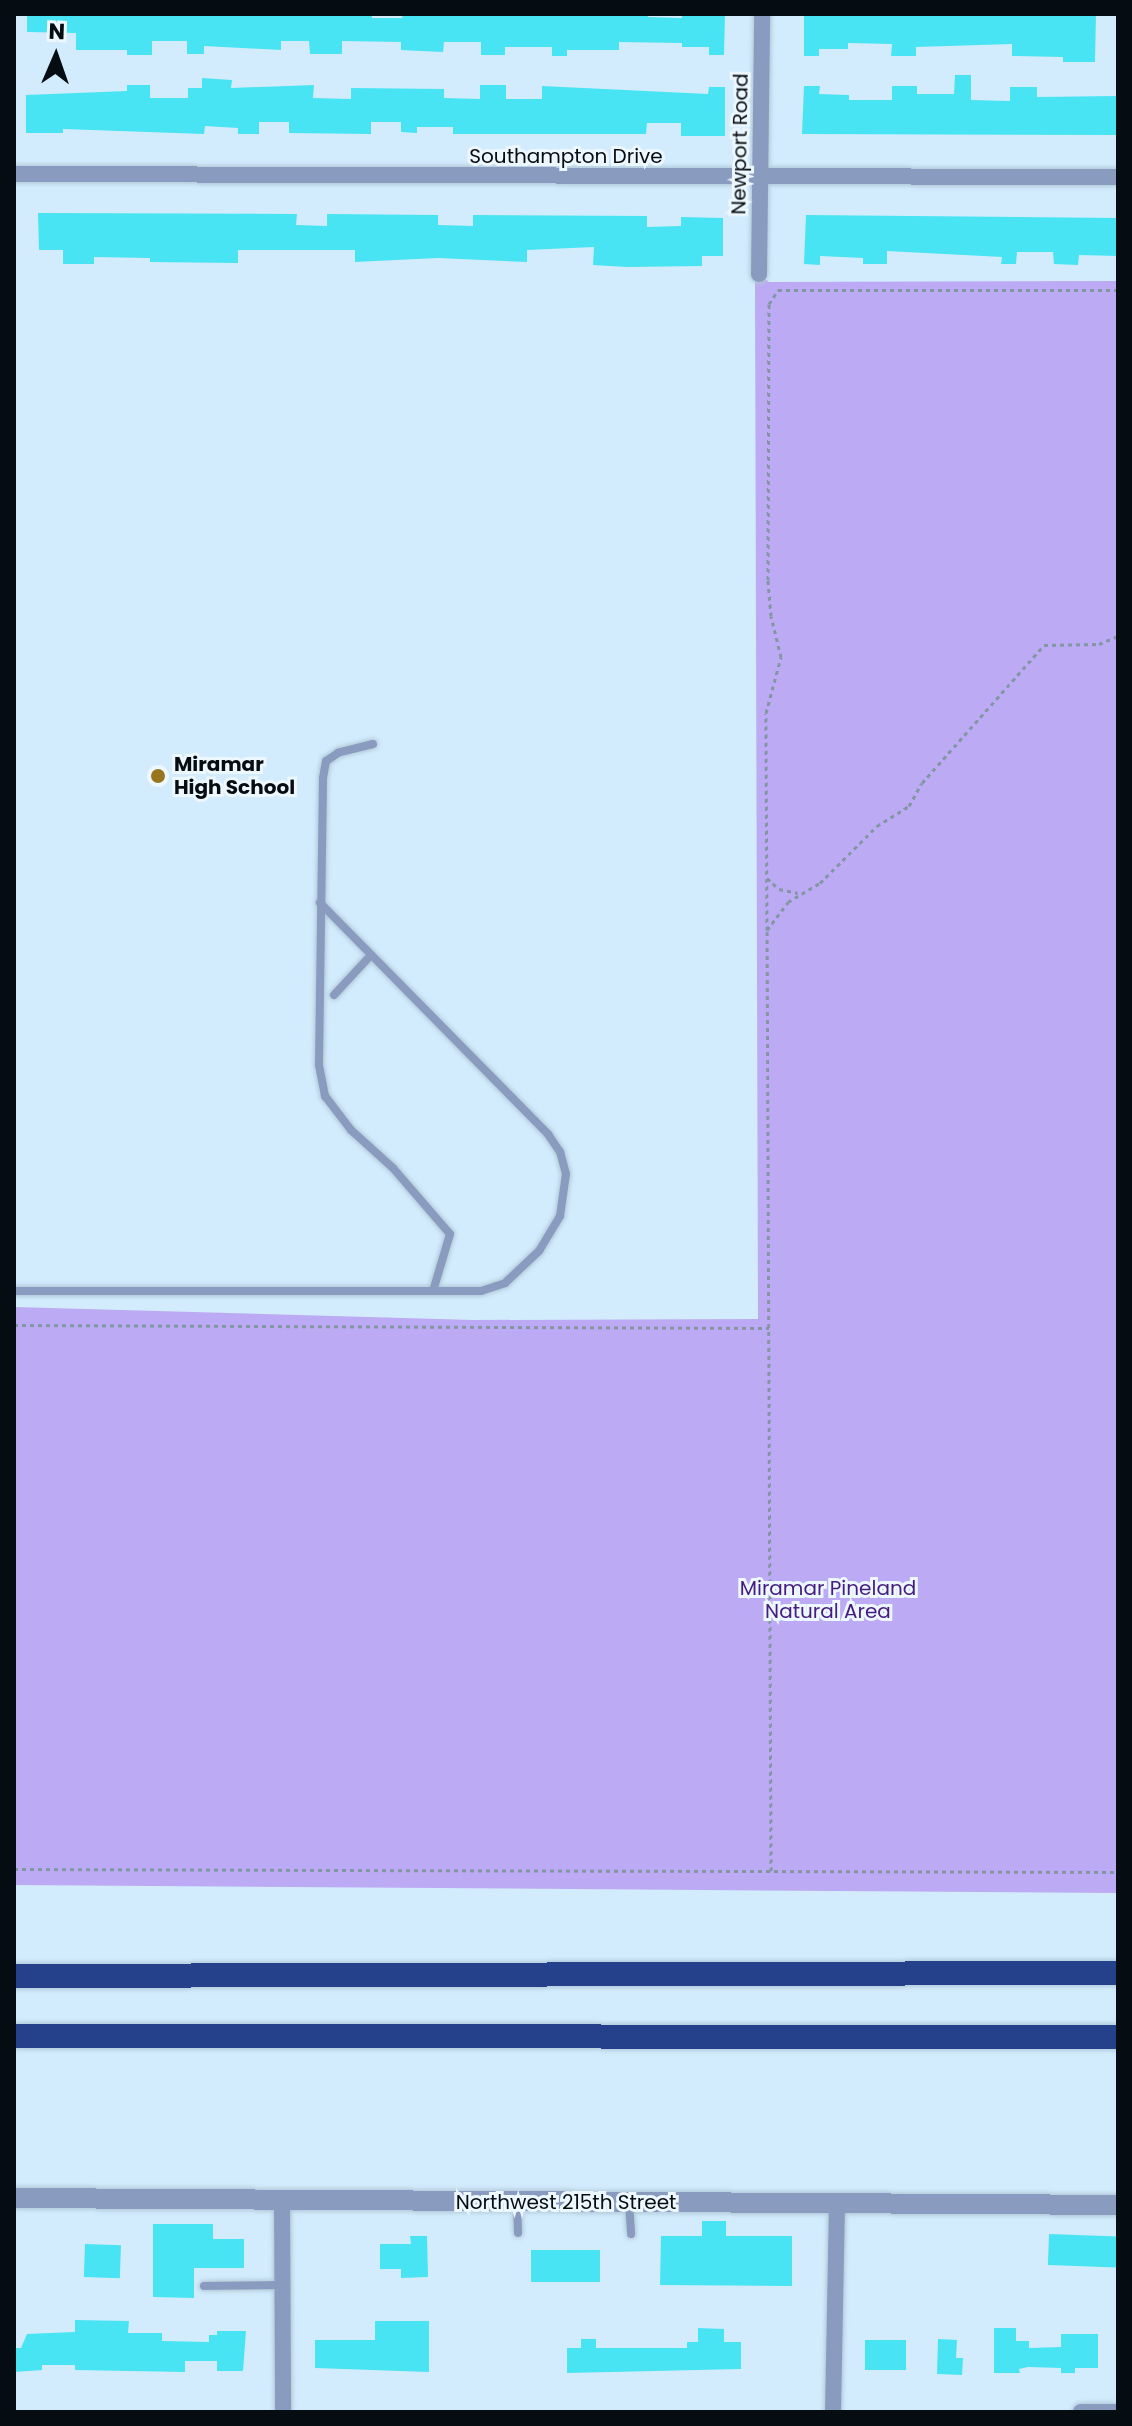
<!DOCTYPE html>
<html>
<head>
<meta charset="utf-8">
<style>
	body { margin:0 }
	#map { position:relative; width:1132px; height:2426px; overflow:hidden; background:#d2ecfd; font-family:Poppins,sans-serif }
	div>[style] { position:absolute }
	.green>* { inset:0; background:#bcaaf4 }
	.building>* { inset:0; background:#48e4f4; transform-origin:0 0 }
	.path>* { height:3px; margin-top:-1.5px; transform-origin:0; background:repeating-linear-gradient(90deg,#8397a3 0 4px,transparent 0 8px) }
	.roads { filter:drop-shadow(0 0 2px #b1c8d7) drop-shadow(0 0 2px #b1c8d7) }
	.service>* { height:8px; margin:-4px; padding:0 4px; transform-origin:4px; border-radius:4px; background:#8a9bc0 }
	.minor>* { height:16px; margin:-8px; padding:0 8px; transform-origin:8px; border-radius:8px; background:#8a9bc0 }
	.tertiary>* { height:20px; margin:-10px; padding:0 10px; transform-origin:10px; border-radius:10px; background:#8a9bc0 }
	.motorway>* { height:24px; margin:-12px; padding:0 12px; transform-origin:12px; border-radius:12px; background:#25418b }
	.dots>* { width:22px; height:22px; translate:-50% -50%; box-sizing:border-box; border:4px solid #edf7fe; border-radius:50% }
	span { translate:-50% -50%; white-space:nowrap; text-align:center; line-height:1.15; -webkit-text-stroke:6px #edf7fe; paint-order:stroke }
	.street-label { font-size:20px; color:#050d12 }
	.poi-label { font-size:20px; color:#050d12; font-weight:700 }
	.left { translate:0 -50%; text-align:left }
	.park-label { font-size:20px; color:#441c82 }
	.frame { position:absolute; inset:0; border:16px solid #050d12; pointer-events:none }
	.north { position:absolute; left:16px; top:16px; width:80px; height:80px; -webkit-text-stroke:6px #edf7fe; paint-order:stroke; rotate:2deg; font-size:22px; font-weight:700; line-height:32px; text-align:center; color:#050d12 }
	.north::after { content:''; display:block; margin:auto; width:28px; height:36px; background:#050d12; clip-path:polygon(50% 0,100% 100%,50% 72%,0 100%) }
</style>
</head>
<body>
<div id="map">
	<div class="green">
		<i style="clip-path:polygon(759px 275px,769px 282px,1118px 281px,1118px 1893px,14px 1885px,14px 1307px,473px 1320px,758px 1319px,755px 282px,759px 282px)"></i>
	</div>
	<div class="building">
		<i style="clip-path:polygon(27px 14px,372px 14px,372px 18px,402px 18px,403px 14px,648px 14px,648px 17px,682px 18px,682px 14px,725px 14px,724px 55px,709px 55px,709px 47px,682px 47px,682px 43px,619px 42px,619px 50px,567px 50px,567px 56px,552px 56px,552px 47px,505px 47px,505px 55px,481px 55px,481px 42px,444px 42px,443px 52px,401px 50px,401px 42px,342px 41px,342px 54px,310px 54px,309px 41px,281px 41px,281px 50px,204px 46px,204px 54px,187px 54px,187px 41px,152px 41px,152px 55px,127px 55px,127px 50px,76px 50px,76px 33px,27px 32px)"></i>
		<i style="clip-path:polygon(804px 14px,1096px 14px,1095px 62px,1063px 62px,1063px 57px,1012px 56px,1012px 44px,916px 47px,916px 56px,891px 56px,892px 44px,848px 43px,848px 49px,819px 49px,819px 56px,804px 56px)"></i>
		<i style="clip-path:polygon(955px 75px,971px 75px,971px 100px,1010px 101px,1010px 87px,1037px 87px,1037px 97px,1118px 96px,1118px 135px,802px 134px,804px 86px,820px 86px,819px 94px,849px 95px,849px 100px,892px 100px,892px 86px,917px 86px,917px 94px,954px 94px)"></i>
		<i style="clip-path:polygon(202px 78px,232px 80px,231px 88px,314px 85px,313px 98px,351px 99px,351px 88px,444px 89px,444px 98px,480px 99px,480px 85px,506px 85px,506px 99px,542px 99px,542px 86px,708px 94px,709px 87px,725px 87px,725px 136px,681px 136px,681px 123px,647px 123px,646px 134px,453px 134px,453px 127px,417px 127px,417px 133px,401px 132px,401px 122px,371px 122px,371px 134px,289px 133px,289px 122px,259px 122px,259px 134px,238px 134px,238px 128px,205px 126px,204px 134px,63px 129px,63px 133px,26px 133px,26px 95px,127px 91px,127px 85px,150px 85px,150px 98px,188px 98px,188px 88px,202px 88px)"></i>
		<i style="clip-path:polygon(38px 213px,297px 214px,296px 225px,327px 226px,327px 214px,438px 215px,438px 225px,473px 226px,473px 215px,647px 216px,647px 227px,681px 226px,681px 217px,723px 218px,723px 256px,702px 256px,702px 266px,627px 267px,593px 265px,594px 247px,527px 250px,527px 262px,438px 258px,355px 262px,355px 250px,238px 250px,238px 263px,150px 262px,150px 258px,94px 257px,94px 264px,63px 264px,63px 250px,39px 250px)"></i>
		<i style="clip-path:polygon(806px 215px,1118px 218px,1118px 256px,1079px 255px,1078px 265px,1054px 264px,1053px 252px,1017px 252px,1016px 264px,1001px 264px,1002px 257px,887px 251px,887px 264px,863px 264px,863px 258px,820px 256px,820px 265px,804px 264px)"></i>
		<i style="clip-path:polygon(702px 2221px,726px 2221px,726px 2236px,792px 2236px,792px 2286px,660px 2285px,661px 2236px,702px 2236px)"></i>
		<i style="clip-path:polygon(153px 2224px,213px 2224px,213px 2239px,244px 2239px,244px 2268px,194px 2268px,194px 2298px,153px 2297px)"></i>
		<i style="left:1049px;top:2234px;width:69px;height:31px;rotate:2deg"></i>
		<i style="clip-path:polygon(410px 2236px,427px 2236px,428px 2277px,401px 2278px,401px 2269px,380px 2269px,380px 2244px,411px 2244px)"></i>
		<i style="left:85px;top:2244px;width:36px;height:33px;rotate:2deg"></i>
		<i style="left:531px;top:2250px;width:69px;height:32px"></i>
		<i style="clip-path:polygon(75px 2320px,129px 2321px,128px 2333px,162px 2333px,162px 2341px,209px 2342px,209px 2335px,217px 2335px,217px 2331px,246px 2331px,243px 2371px,217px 2371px,217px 2361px,185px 2361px,185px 2372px,75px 2370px,75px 2365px,42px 2365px,42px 2370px,14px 2372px,14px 2348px,21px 2348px,27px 2334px,75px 2332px)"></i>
		<i style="clip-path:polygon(375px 2321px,429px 2321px,429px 2372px,315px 2368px,315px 2340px,375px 2340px)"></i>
		<i style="clip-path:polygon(698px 2328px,724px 2329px,724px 2342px,741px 2342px,741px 2369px,567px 2373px,567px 2348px,581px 2348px,581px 2339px,596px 2339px,596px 2348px,687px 2348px,687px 2342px,698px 2342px)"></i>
		<i style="clip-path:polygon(994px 2328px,1016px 2328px,1016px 2341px,1029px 2341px,1029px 2348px,1061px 2347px,1061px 2334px,1098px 2334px,1098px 2368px,1075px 2368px,1075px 2373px,1061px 2373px,1061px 2368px,1028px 2367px,1019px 2369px,1020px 2373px,994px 2373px)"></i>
		<i style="clip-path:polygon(938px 2339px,957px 2340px,956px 2358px,963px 2358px,962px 2375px,937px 2374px)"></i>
		<i style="left:865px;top:2340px;width:41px;height:30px"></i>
	</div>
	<div class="path">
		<i style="left:767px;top:878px;width:16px;rotate:43deg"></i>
		<i style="left:779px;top:889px;width:19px;rotate:12deg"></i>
		<i style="left:767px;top:930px;width:217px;rotate:-90.3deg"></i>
		<i style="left:766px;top:713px;width:58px;rotate:-75deg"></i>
		<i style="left:781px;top:657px;width:42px;rotate:-103.7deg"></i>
		<i style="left:771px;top:616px;width:36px;rotate:-95deg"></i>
		<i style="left:768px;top:580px;width:276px;rotate:-89.8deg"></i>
		<i style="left:769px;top:304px;width:17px;rotate:-57deg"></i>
		<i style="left:778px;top:290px;width:340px"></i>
		<i style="left:14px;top:1325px;width:755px;rotate:0.23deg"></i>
		<i style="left:14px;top:1869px;width:1104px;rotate:0.16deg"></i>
		<i style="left:771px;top:1871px;width:941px;rotate:-90.24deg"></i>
		<i style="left:767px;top:930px;width:35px;rotate:-53deg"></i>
		<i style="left:788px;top:902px;width:37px;rotate:-31deg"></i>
		<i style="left:820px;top:883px;width:81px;rotate:-45deg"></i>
		<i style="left:877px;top:826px;width:38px;rotate:-32deg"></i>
		<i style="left:909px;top:806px;width:26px;rotate:-61deg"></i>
		<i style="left:922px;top:783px;width:184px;rotate:-48.5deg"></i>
		<i style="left:1044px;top:645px;width:55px;rotate:-1deg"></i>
		<i style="left:1099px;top:644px;width:21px;rotate:-23deg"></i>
	</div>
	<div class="roads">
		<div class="service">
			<i style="left:373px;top:744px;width:36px;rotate:166deg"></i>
			<i style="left:338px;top:753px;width:14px;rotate:146deg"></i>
			<i style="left:326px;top:761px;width:17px;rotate:100deg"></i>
			<i style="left:323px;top:778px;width:287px;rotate:90.8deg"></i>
			<i style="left:319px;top:1065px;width:32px;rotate:79deg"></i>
			<i style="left:325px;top:1096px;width:43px;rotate:52.6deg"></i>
			<i style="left:351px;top:1130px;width:57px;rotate:42.1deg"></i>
			<i style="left:393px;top:1168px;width:87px;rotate:49.2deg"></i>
			<i style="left:450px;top:1234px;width:59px;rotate:106.6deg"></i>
			<i style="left:334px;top:995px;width:54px;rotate:-47.2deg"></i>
			<i style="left:14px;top:1291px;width:467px"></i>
			<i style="left:481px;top:1291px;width:25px;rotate:-18deg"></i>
			<i style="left:505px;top:1283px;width:47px;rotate:-43.3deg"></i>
			<i style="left:539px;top:1251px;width:41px;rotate:-59deg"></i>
			<i style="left:560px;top:1216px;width:42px;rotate:-81.9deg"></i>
			<i style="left:566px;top:1174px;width:23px;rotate:-105deg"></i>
			<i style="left:560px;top:1152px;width:22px;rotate:-124deg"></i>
			<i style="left:548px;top:1134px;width:325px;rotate:-134.6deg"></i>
			<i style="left:517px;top:2203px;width:30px;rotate:88deg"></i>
			<i style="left:629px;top:2203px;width:31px;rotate:86deg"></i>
			<i style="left:204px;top:2286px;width:79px;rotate:-0.7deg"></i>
		</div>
		<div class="minor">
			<i style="left:14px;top:174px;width:1104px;rotate:0.16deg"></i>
			<i style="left:759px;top:274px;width:260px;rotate:-89.3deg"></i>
			<i style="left:282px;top:2200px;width:212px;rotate:89.7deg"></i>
			<i style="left:833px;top:2412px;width:208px;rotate:-88.9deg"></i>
			<i style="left:1081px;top:2412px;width:37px"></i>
		</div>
		<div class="tertiary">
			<i style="left:14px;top:2198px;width:1104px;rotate:0.36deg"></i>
		</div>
		<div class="motorway">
			<i style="left:14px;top:1976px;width:1104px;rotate:-0.16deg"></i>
			<i style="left:14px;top:2036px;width:1104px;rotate:0.05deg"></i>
		</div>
	</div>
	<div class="dots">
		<i style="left:158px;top:776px;background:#97761f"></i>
	</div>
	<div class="street-label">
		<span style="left:740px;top:144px;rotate:-89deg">Newport Road</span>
		<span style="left:566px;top:156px">Southampton Drive</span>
		<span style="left:566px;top:2202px">Northwest 215th Street</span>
	</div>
	<div class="poi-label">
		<span class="left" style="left:174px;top:776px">Miramar<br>High School</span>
	</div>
	<div class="park-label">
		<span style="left:828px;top:1600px">Miramar Pineland<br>Natural Area</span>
	</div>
	<div class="frame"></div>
	<div class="north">N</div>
</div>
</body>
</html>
